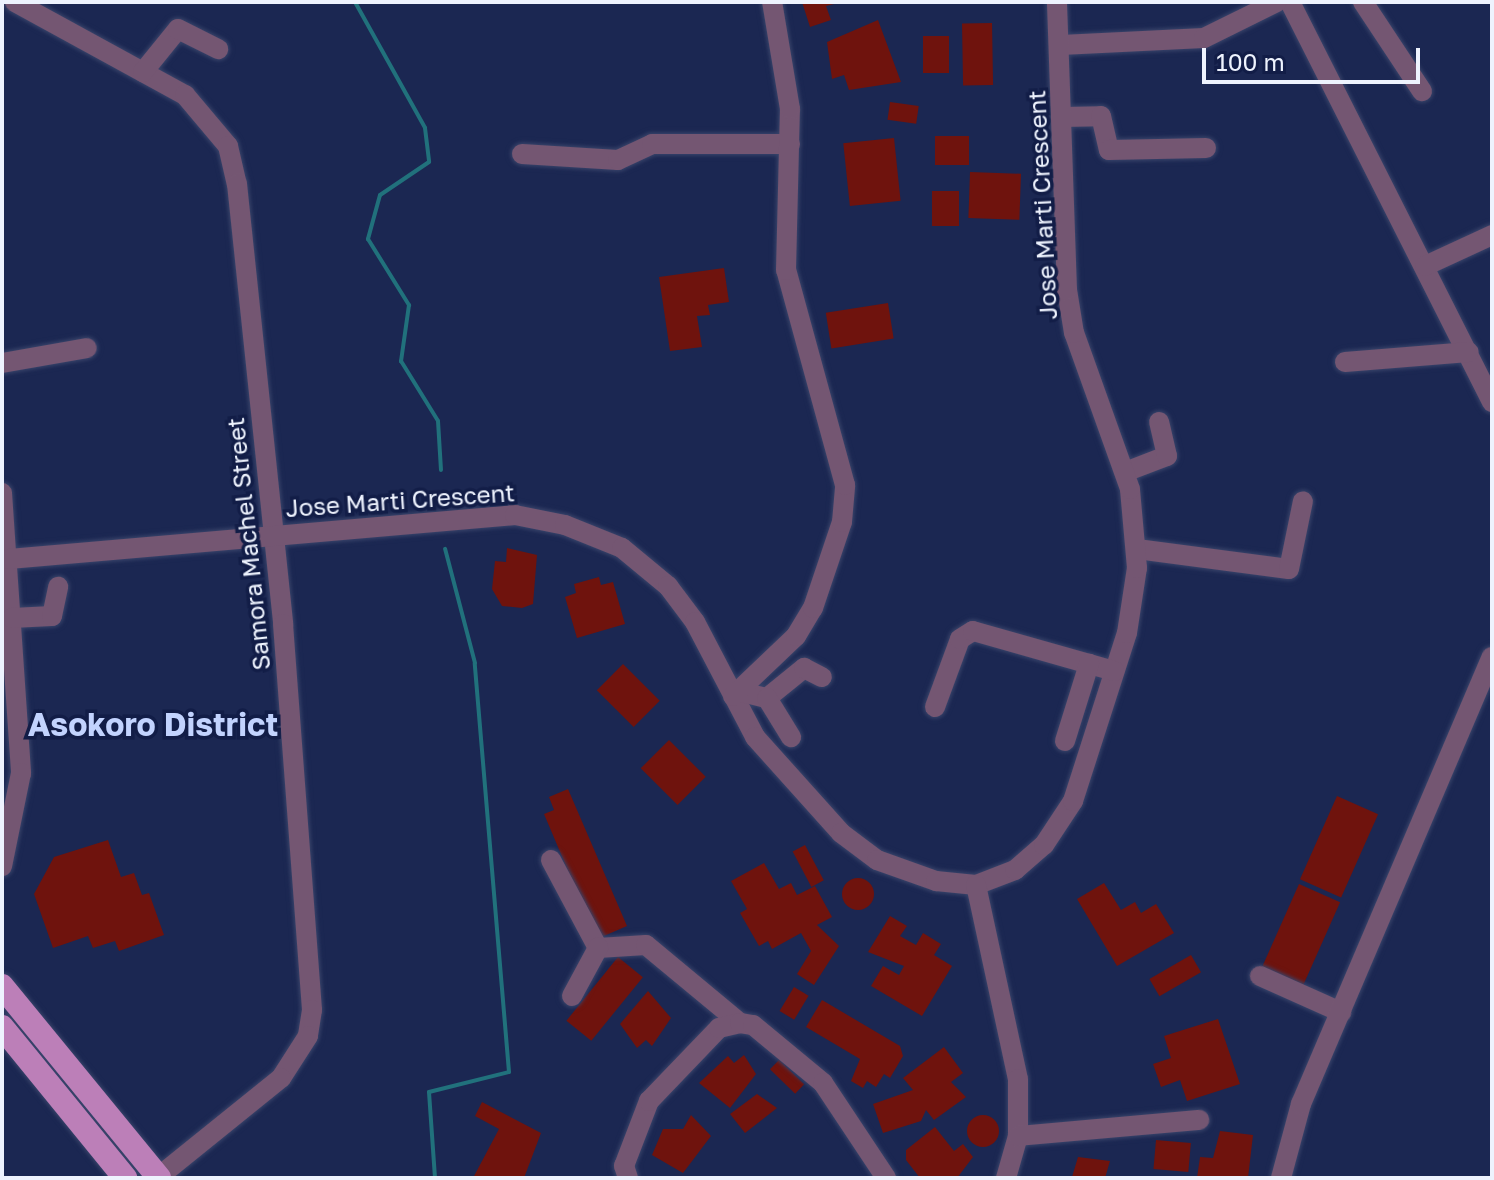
<!DOCTYPE html>
<html>
<head>
<meta charset="utf-8">
<style>
	body { margin:0 }
	#map { position:relative; width:1494px; height:1180px; overflow:hidden; background:#1b2752; font-family:"Golos Text",sans-serif }
	div>[style] { position:absolute }
	.stream>* { height:4px; margin:-2px; padding:0 2px; transform-origin:2px; border-radius:2px; background:#21717c }
	.building>* { inset:0; background:#6f130d; transform-origin:0 0 }
	.round { border-radius:50% }
	.roads { filter:drop-shadow(0 0 2px #39446a) drop-shadow(0 0 2px #39446a) }
	.minor>* { height:20px; margin:-10px; padding:0 10px; transform-origin:10px; border-radius:10px; background:#745672 }
	.major>* { height:24px; margin:-12px; padding:0 12px; transform-origin:12px; border-radius:12px; background:#bc7fb8 }
	span { translate:-50% -50%; white-space:nowrap; text-align:center; line-height:1.15; -webkit-text-stroke:7px #121d47; paint-order:stroke }
	.street-label { font-size:24px; color:#eef3fe }
	.district-label { font-size:32px; color:#c2d3fe; font-weight:700 }
	.frame { position:absolute; inset:0; border:4px solid #eef3fe; pointer-events:none }
	.scale { position:absolute; left:1202px; top:48px; width:218px; height:36px; box-sizing:border-box; border:4px solid #eef3fe; border-top:0; padding-left:10px; font-size:24px; line-height:28px; white-space:nowrap; color:#eef3fe; -webkit-text-stroke:6px #121d47; paint-order:stroke }
</style>
</head>
<body>
<div id="map">
	<div class="stream">
		<i style="left:355px;top:2px;width:144px;rotate:60.9deg"></i>
		<i style="left:425px;top:128px;width:34px;rotate:83deg"></i>
		<i style="left:429px;top:162px;width:59px;rotate:146deg"></i>
		<i style="left:380px;top:195px;width:46px;rotate:105.3deg"></i>
		<i style="left:368px;top:239px;width:78px;rotate:58.2deg"></i>
		<i style="left:409px;top:305px;width:57px;rotate:98.1deg"></i>
		<i style="left:401px;top:361px;width:70px;rotate:58.3deg"></i>
		<i style="left:438px;top:421px;width:49px;rotate:86.5deg"></i>
		<i style="left:435px;top:1178px;width:86px;rotate:-94deg"></i>
		<i style="left:429px;top:1092px;width:82px;rotate:-14deg"></i>
		<i style="left:509px;top:1072px;width:410px;rotate:-94.8deg"></i>
		<i style="left:475px;top:663px;width:118px;rotate:-104.7deg"></i>
	</div>
	<div class="building">
		<i style="clip-path:polygon(802px 2px,838px 2px,838px 3px,826px 6px,831px 20px,810px 27px)"></i>
		<i style="clip-path:polygon(878px 20px,901px 82px,849px 90px,844px 75px,832px 79px,827px 42px)"></i>
		<i style="left:992px;top:23px;width:62px;height:30px;rotate:89deg"></i>
		<i style="left:923px;top:36px;width:26px;height:37px"></i>
		<i style="left:890px;top:102px;width:29px;height:18px;rotate:8deg"></i>
		<i style="left:935px;top:136px;width:34px;height:29px"></i>
		<i style="left:894px;top:138px;width:63px;height:51px;rotate:84deg"></i>
		<i style="left:970px;top:172px;width:51px;height:46px;rotate:2deg"></i>
		<i style="left:932px;top:191px;width:27px;height:35px"></i>
		<i style="clip-path:polygon(724px 268px,729px 302px,708px 305px,710px 315px,697px 316px,702px 347px,670px 351px,659px 277px)"></i>
		<i style="left:888px;top:303px;width:36px;height:63px;rotate:81deg"></i>
		<i style="clip-path:polygon(507px 548px,537px 555px,533px 604px,522px 608px,502px 606px,492px 589px,495px 561px,506px 562px)"></i>
		<i style="clip-path:polygon(599px 577px,601px 585px,613px 582px,625px 624px,577px 638px,565px 597px,576px 593px,574px 584px)"></i>
		<i style="left:623px;top:664px;width:52px;height:37px;rotate:45deg"></i>
		<i style="left:669px;top:740px;width:52px;height:40px;rotate:45deg"></i>
		<i style="clip-path:polygon(568px 789px,627px 926px,597px 939px,544px 814px,554px 810px,549px 797px)"></i>
		<i style="left:1337px;top:796px;width:45px;height:91px;rotate:24deg"></i>
		<i style="clip-path:polygon(108px 840px,121px 877px,134px 873px,142px 895px,149px 893px,164px 935px,119px 951px,115px 941px,93px 948px,88px 936px,53px 948px,34px 894px,54px 857px)"></i>
		<i style="left:805px;top:845px;width:40px;height:14px;rotate:62deg"></i>
		<i style="clip-path:polygon(764px 863px,779px 889px,791px 883px,797px 895px,815px 886px,832px 917px,817px 925px,839px 946px,814px 985px,797px 974px,811px 951px,801px 933px,772px 949px,768px 941px,759px 946px,740px 913px,747px 909px,731px 881px)"></i>
		<i class="round" style="left:842px;top:878px;width:32px;height:32px"></i>
		<i style="clip-path:polygon(1104px 883px,1121px 910px,1135px 902px,1141px 913px,1156px 904px,1174px 933px,1117px 966px,1077px 899px)"></i>
		<i style="left:1299px;top:884px;width:45px;height:90px;rotate:24deg"></i>
		<i style="clip-path:polygon(890px 916px,907px 926px,900px 936px,916px 945px,923px 933px,941px 944px,934px 955px,952px 966px,922px 1016px,871px 986px,883px 966px,899px 975px,904px 966px,868px 952px)"></i>
		<i style="left:1191px;top:955px;width:20px;height:48px;rotate:60deg"></i>
		<i style="left:618px;top:957px;width:32px;height:82px;rotate:39deg"></i>
		<i style="left:794px;top:987px;width:17px;height:28px;rotate:31deg"></i>
		<i style="clip-path:polygon(648px 991px,671px 1018px,652px 1046px,646px 1040px,637px 1048px,620px 1024px)"></i>
		<i style="clip-path:polygon(822px 1000px,900px 1046px,903px 1056px,890px 1078px,884px 1074px,876px 1087px,867px 1081px,863px 1088px,851px 1081px,860px 1059px,806px 1027px)"></i>
		<i style="clip-path:polygon(1218px 1019px,1240px 1084px,1187px 1101px,1180px 1080px,1161px 1087px,1153px 1064px,1171px 1058px,1164px 1036px)"></i>
		<i style="clip-path:polygon(944px 1047px,963px 1073px,951px 1082px,966px 1097px,934px 1120px,926px 1110px,921px 1121px,883px 1133px,873px 1104px,913px 1090px,903px 1078px)"></i>
		<i style="clip-path:polygon(744px 1055px,756px 1074px,730px 1108px,699px 1083px,728px 1056px,734px 1063px)"></i>
		<i style="left:779px;top:1060px;width:35px;height:13px;rotate:44deg"></i>
		<i style="clip-path:polygon(757px 1094px,777px 1108px,745px 1133px,730px 1114px)"></i>
		<i style="clip-path:polygon(482px 1102px,541px 1133px,524px 1178px,473px 1178px,499px 1129px,475px 1116px)"></i>
		<i style="clip-path:polygon(691px 1115px,711px 1136px,683px 1173px,652px 1155px,663px 1129px,683px 1129px)"></i>
		<i class="round" style="left:967px;top:1115px;width:32px;height:32px"></i>
		<i style="clip-path:polygon(935px 1127px,954px 1151px,963px 1144px,973px 1157px,957px 1178px,920px 1178px,906px 1160px,906px 1150px)"></i>
		<i style="clip-path:polygon(1220px 1131px,1253px 1135px,1248px 1178px,1197px 1178px,1200px 1157px,1213px 1158px)"></i>
		<i style="left:1156px;top:1140px;width:35px;height:29px;rotate:5deg"></i>
		<i style="clip-path:polygon(1078px 1157px,1110px 1161px,1105px 1178px,1062px 1178px,1072px 1177px)"></i>
	</div>
	<div class="roads">
		<div class="minor">
			<i style="left:15px;top:2px;width:194px;rotate:28.7deg"></i>
			<i style="left:185px;top:95px;width:67px;rotate:49.9deg"></i>
			<i style="left:228px;top:146px;width:39px;rotate:77deg"></i>
			<i style="left:237px;top:184px;width:442px;rotate:84deg"></i>
			<i style="left:283px;top:624px;width:387px;rotate:85.7deg"></i>
			<i style="left:312px;top:1010px;width:26px;rotate:99deg"></i>
			<i style="left:308px;top:1036px;width:50px;rotate:122.7deg"></i>
			<i style="left:281px;top:1078px;width:159px;rotate:141.1deg"></i>
			<i style="left:1290px;top:2px;width:448px;rotate:63.2deg"></i>
			<i style="left:1363px;top:2px;width:107px;rotate:56.5deg"></i>
			<i style="left:1061px;top:45px;width:143px;rotate:-2.8deg"></i>
			<i style="left:1204px;top:38px;width:81px;rotate:-26.3deg"></i>
			<i style="left:143px;top:72px;width:55px;rotate:-50.9deg"></i>
			<i style="left:178px;top:29px;width:45px;rotate:26.6deg"></i>
			<i style="left:1062px;top:117px;width:39px;rotate:-1deg"></i>
			<i style="left:1101px;top:116px;width:35px;rotate:77deg"></i>
			<i style="left:1109px;top:150px;width:97px;rotate:-1.2deg"></i>
			<i style="left:522px;top:154px;width:96px;rotate:3.6deg"></i>
			<i style="left:618px;top:160px;width:38px;rotate:-25deg"></i>
			<i style="left:652px;top:144px;width:138px"></i>
			<i style="left:1425px;top:266px;width:74px;rotate:-24.8deg"></i>
			<i style="left:1345px;top:362px;width:124px;rotate:-4.6deg"></i>
			<i style="left:2px;top:363px;width:86px;rotate:-10deg"></i>
			<i style="left:1125px;top:472px;width:45px;rotate:-20.9deg"></i>
			<i style="left:1167px;top:456px;width:35px;rotate:-103deg"></i>
			<i style="left:2px;top:493px;width:281px;rotate:86.1deg"></i>
			<i style="left:21px;top:773px;width:95px;rotate:101.5deg"></i>
			<i style="left:1137px;top:549px;width:153px;rotate:7.5deg"></i>
			<i style="left:1289px;top:569px;width:69px;rotate:-78.4deg"></i>
			<i style="left:9px;top:559px;width:508px;rotate:-4.97deg"></i>
			<i style="left:515px;top:515px;width:51px;rotate:11.3deg"></i>
			<i style="left:565px;top:525px;width:61px;rotate:22deg"></i>
			<i style="left:622px;top:548px;width:60px;rotate:39.6deg"></i>
			<i style="left:668px;top:586px;width:45px;rotate:53.1deg"></i>
			<i style="left:695px;top:622px;width:130px;rotate:62.4deg"></i>
			<i style="left:755px;top:737px;width:129px;rotate:48.1deg"></i>
			<i style="left:841px;top:833px;width:45px;rotate:36.9deg"></i>
			<i style="left:877px;top:860px;width:63px;rotate:19.6deg"></i>
			<i style="left:936px;top:881px;width:40px;rotate:5.7deg"></i>
			<i style="left:976px;top:885px;width:42px;rotate:-21deg"></i>
			<i style="left:1015px;top:870px;width:38px;rotate:-41deg"></i>
			<i style="left:1044px;top:845px;width:53px;rotate:-56.6deg"></i>
			<i style="left:1073px;top:801px;width:176px;rotate:-72.2deg"></i>
			<i style="left:1127px;top:633px;width:66px;rotate:-81.3deg"></i>
			<i style="left:1137px;top:568px;width:79px;rotate:-95.1deg"></i>
			<i style="left:1130px;top:489px;width:166px;rotate:-109.7deg"></i>
			<i style="left:1074px;top:333px;width:44px;rotate:-99.2deg"></i>
			<i style="left:1067px;top:290px;width:288px;rotate:-92deg"></i>
			<i style="left:12px;top:618px;width:40px;rotate:-2.9deg"></i>
			<i style="left:52px;top:616px;width:30px;rotate:-78deg"></i>
			<i style="left:738px;top:691px;width:30px;rotate:14deg"></i>
			<i style="left:767px;top:698px;width:48px;rotate:-39deg"></i>
			<i style="left:804px;top:668px;width:20px;rotate:27deg"></i>
			<i style="left:733px;top:696px;width:87px;rotate:-43.6deg"></i>
			<i style="left:796px;top:636px;width:33px;rotate:-59deg"></i>
			<i style="left:813px;top:608px;width:91px;rotate:-71.4deg"></i>
			<i style="left:842px;top:522px;width:37px;rotate:-85deg"></i>
			<i style="left:845px;top:485px;width:223px;rotate:-105.3deg"></i>
			<i style="left:786px;top:270px;width:161px;rotate:-88.6deg"></i>
			<i style="left:790px;top:109px;width:109px;rotate:-99.5deg"></i>
			<i style="left:767px;top:698px;width:46px;rotate:58.4deg"></i>
			<i style="left:935px;top:707px;width:72px;rotate:-69.8deg"></i>
			<i style="left:960px;top:639px;width:15px;rotate:-32deg"></i>
			<i style="left:973px;top:631px;width:147px;rotate:15.8deg"></i>
			<i style="left:1065px;top:741px;width:81px;rotate:-72.7deg"></i>
			<i style="left:551px;top:860px;width:100px;rotate:61.9deg"></i>
			<i style="left:598px;top:948px;width:48px;rotate:-3.6deg"></i>
			<i style="left:646px;top:945px;width:122px;rotate:39.7deg"></i>
			<i style="left:976px;top:885px;width:198px;rotate:77.8deg"></i>
			<i style="left:1018px;top:1079px;width:57px;rotate:90deg"></i>
			<i style="left:1018px;top:1136px;width:44px;rotate:105.9deg"></i>
			<i style="left:1260px;top:976px;width:89px;rotate:24deg"></i>
			<i style="left:572px;top:996px;width:55px;rotate:-61.6deg"></i>
			<i style="left:1018px;top:1136px;width:182px;rotate:-5.1deg"></i>
			<i style="left:628px;top:1178px;width:13px;rotate:-108deg"></i>
			<i style="left:624px;top:1166px;width:70px;rotate:-69deg"></i>
			<i style="left:649px;top:1101px;width:101px;rotate:-46.2deg"></i>
			<i style="left:719px;top:1028px;width:22px;rotate:-13deg"></i>
			<i style="left:740px;top:1023px;width:13px;rotate:9deg"></i>
			<i style="left:753px;top:1025px;width:91px;rotate:39.6deg"></i>
			<i style="left:823px;top:1083px;width:114px;rotate:56.4deg"></i>
			<i style="left:1281px;top:1178px;width:77px;rotate:-74.9deg"></i>
			<i style="left:1301px;top:1104px;width:486px;rotate:-66.9deg"></i>
		</div>
		<div class="major">
			<i style="left:2px;top:986px;width:248px;rotate:50.7deg"></i>
			<i style="left:2px;top:1027px;width:195px;rotate:50.8deg"></i>
		</div>
	</div>
	<div class="street-label">
		<span style="left:1042px;top:205px;rotate:-93deg">Jose Marti Crescent</span>
		<span style="left:400px;top:500px;rotate:-4deg">Jose Marti Crescent</span>
		<span style="left:248px;top:544px;rotate:-96deg">Samora Machel Street</span>
	</div>
	<div class="district-label">
		<span style="left:153px;top:724px">Asokoro District</span>
	</div>
	<div class="frame"></div>
	<div class="scale">100 m</div>
</div>
</body>
</html>
